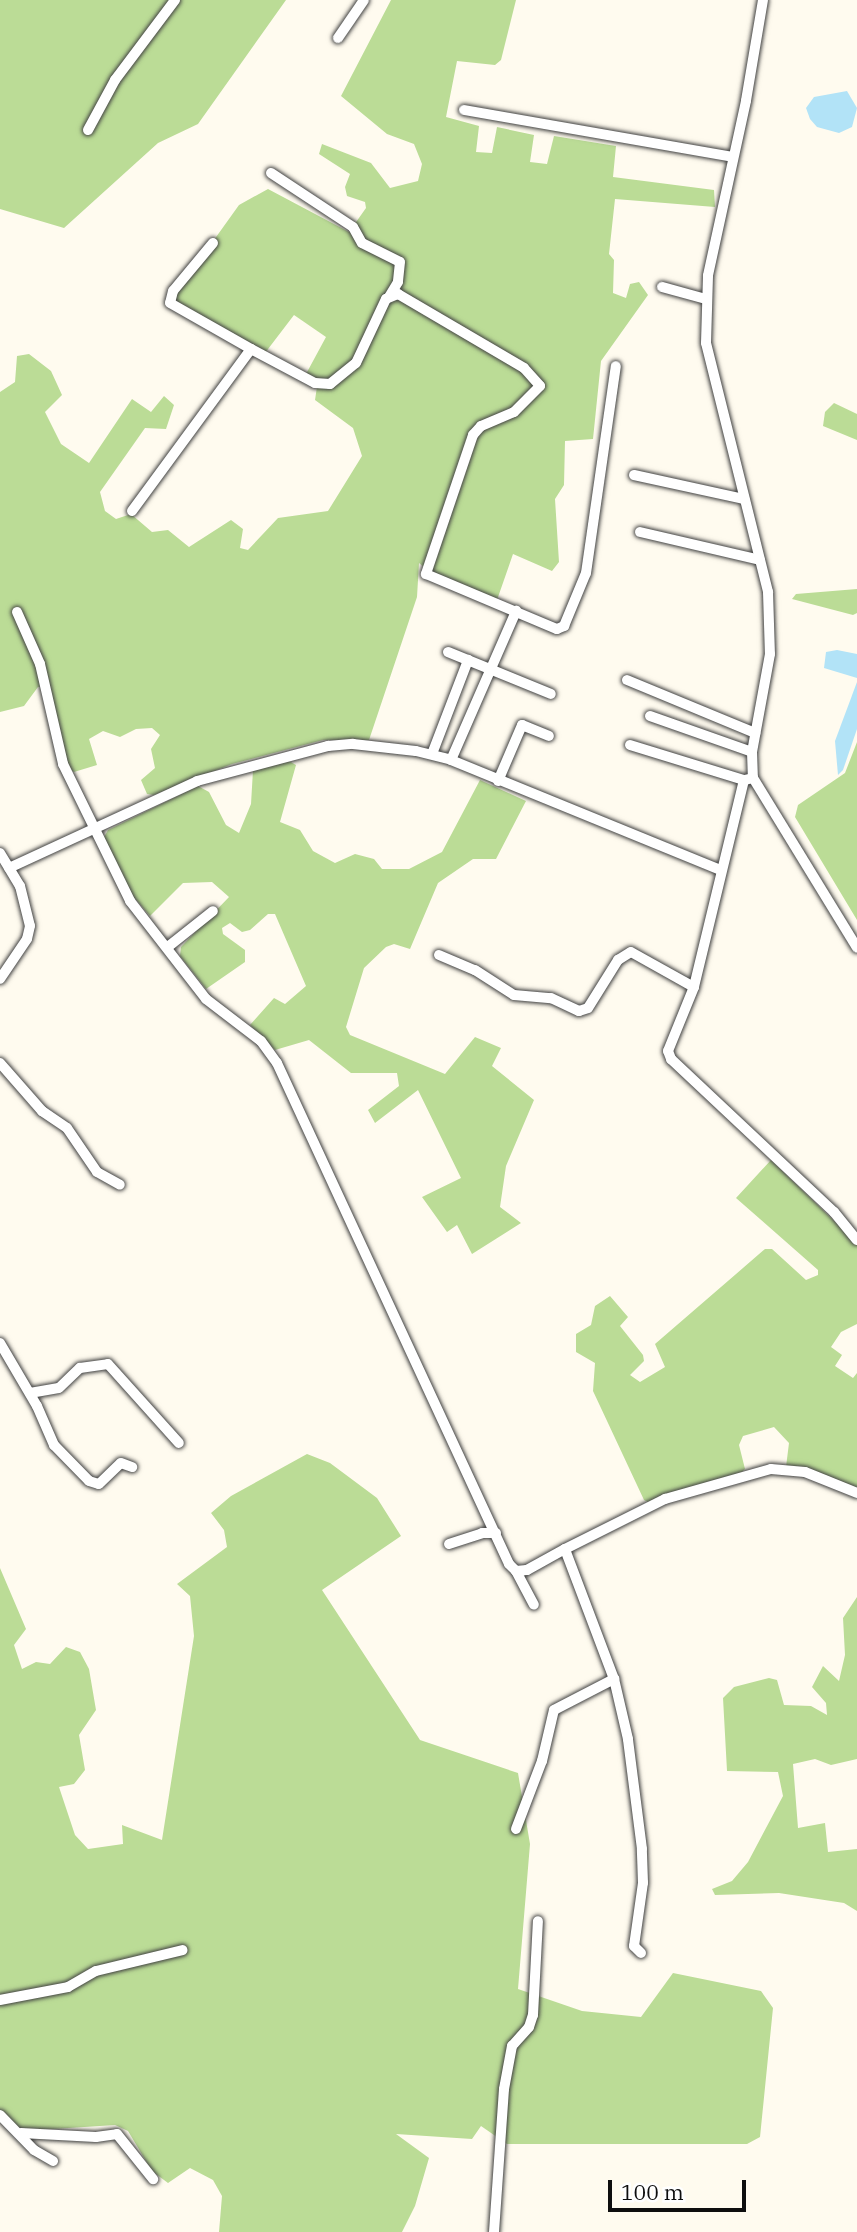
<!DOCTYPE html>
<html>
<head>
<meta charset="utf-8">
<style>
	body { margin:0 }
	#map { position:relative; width:857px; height:2232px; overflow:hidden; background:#fffbef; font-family:"IBM Plex Serif",serif }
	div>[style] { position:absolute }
	.forest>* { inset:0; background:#bbdc96 }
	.water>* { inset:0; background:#b2e3f7 }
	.roads { filter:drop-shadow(0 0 2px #414141) drop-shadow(0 0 2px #414141) }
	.minor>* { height:10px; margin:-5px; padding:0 5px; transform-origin:5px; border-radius:5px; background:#fff }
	span { translate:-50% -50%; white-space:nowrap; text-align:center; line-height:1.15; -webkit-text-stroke:7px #fff; paint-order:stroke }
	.scale { position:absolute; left:608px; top:2180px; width:138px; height:32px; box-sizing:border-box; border:4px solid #0e0e0e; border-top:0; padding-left:9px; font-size:21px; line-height:24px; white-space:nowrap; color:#0e0e0e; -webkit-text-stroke:5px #fff; paint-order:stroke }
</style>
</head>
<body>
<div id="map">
	<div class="forest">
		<i style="clip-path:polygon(0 0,286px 0,198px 124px,158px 143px,64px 228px,0 209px)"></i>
		<i style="clip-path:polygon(391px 0,516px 0,501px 60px,495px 65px,457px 61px,446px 117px,479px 126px,476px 152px,492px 153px,497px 127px,534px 135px,530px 162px,547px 164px,554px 136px,616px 146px,613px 177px,714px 190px,715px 207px,615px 199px,609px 254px,614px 260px,613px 293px,626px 298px,630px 284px,639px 282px,648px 295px,601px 361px,593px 439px,565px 441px,564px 485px,555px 499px,559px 562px,552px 571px,513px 554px,497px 600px,431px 573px,419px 563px,417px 597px,369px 740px,323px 740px,232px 764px,154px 795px,147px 794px,141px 780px,155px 768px,151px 749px,160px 735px,152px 728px,136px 729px,120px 737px,103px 731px,89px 739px,97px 765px,74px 772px,69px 769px,47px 686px,38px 687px,24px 706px,0 712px,0 392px,15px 382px,17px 356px,29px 354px,51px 371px,62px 395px,45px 412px,61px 444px,89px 463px,132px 399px,151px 412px,164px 396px,174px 405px,166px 429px,145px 428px,100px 492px,105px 511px,116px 519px,131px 514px,152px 532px,168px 530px,189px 547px,231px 520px,243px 529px,240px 548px,248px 550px,278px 518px,328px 511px,362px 456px,353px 428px,315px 400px,318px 380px,306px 374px,326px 337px,294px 315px,265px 353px,171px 300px,239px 205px,268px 189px,349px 232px,366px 208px,365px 202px,347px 196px,345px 187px,350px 174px,319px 154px,322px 144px,371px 163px,390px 188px,418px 181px,422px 164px,414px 144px,387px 134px,341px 96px)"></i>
		<i style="clip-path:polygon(834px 403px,857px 414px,857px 440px,823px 426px,825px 412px)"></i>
		<i style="clip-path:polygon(857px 589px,857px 613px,853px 615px,792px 599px,796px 594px)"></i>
		<i style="clip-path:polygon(857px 742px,857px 920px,795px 817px,798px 805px,845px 773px)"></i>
		<i style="clip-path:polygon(289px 761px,296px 765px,280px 822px,300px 830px,313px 851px,335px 863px,355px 854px,374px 859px,382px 869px,409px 869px,442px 852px,480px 780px,526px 801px,496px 859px,473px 859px,438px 883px,410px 949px,394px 944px,386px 947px,364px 968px,346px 1027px,350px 1035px,445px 1074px,475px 1037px,501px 1048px,492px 1066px,534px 1100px,506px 1166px,500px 1207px,521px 1223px,472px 1254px,457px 1225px,447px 1232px,422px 1197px,461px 1178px,418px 1090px,375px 1123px,368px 1110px,399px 1086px,397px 1073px,351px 1073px,309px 1040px,275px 1050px,250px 1025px,274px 998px,285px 1004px,306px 986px,275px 914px,268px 914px,250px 930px,242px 932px,230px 923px,222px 928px,223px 934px,245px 950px,245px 962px,206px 989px,180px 956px,181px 947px,229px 897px,212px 882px,183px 883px,150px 916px,132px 895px,103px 839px,108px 830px,198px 786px,209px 792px,226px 825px,239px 833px,251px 804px,253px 770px)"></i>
		<i style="clip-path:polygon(771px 1160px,857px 1243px,857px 1324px,841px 1332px,831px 1347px,842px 1355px,835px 1366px,853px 1378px,857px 1373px,857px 1489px,786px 1467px,789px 1443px,774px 1427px,743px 1436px,739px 1445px,745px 1469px,741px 1473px,650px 1503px,644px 1500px,593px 1391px,595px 1363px,576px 1352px,576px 1334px,591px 1325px,595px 1306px,610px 1296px,628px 1317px,620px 1326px,643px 1355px,644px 1361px,630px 1375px,640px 1382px,665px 1367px,655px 1344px,765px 1249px,772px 1249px,806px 1280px,818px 1275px,818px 1270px,736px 1198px)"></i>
		<i style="clip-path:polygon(307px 1454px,330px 1463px,377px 1498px,401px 1536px,322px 1590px,420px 1740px,518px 1773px,530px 1844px,518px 1989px,582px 2011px,641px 2017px,673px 1973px,761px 1991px,773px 2008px,760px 2137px,747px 2144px,507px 2144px,481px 2126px,472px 2139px,396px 2134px,429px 2158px,415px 2206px,402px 2232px,219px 2232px,222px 2196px,213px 2180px,190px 2168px,168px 2183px,152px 2171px,128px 2131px,115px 2125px,23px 2131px,0 2111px,0 1568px,26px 1629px,14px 1645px,22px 1669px,36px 1662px,50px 1664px,66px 1647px,80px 1652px,89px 1669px,96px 1710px,79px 1735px,85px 1770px,74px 1784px,59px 1787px,75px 1835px,88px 1849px,123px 1844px,122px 1825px,162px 1840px,194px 1636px,190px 1596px,177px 1584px,227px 1547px,224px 1530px,211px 1513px,231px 1496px)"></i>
		<i style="clip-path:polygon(857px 1597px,857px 1759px,831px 1765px,815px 1759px,793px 1764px,798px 1828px,825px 1823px,828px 1852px,857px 1849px,857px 1911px,844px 1903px,779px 1893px,715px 1895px,712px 1889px,732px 1881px,748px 1862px,783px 1796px,778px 1772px,727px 1771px,723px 1698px,734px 1687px,769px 1678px,777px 1680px,784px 1705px,811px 1706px,827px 1715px,826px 1703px,812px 1687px,823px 1666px,839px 1681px,845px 1655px,843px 1618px)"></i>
	</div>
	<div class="water">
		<i style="clip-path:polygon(847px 91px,857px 108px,852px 127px,839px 133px,817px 127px,810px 119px,806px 108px,814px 97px)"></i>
		<i style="clip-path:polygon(837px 650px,857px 654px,857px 678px,824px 668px,826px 652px)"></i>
		<i style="clip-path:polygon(857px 682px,857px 729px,843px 770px,838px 775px,835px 741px)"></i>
	</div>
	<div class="roads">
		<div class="minor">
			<i style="left:763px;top:0;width:102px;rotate:99.6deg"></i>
			<i style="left:746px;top:101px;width:179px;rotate:102.3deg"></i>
			<i style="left:708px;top:276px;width:67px;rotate:91.7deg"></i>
			<i style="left:706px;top:343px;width:257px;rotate:76deg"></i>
			<i style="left:768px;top:592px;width:62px;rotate:88.2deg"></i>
			<i style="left:770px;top:654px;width:100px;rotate:100.4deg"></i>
			<i style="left:752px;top:752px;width:26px;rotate:88deg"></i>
			<i style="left:753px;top:778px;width:199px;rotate:58.5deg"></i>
			<i style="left:338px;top:38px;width:46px;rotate:-55.6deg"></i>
			<i style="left:464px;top:110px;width:272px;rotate:9.9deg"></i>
			<i style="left:88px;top:130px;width:57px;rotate:-61.6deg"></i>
			<i style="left:115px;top:80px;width:100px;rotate:-53.1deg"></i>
			<i style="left:271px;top:173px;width:98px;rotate:33.4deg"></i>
			<i style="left:353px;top:227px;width:18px;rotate:61deg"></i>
			<i style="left:362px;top:243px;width:42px;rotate:26.6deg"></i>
			<i style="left:400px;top:262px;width:20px;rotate:96deg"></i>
			<i style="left:398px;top:282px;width:17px;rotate:121deg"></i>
			<i style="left:213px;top:243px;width:62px;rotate:129.8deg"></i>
			<i style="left:173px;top:291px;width:12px;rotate:104deg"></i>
			<i style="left:170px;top:303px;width:93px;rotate:29.6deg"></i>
			<i style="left:662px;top:287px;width:46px;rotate:15.3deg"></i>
			<i style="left:634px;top:475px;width:113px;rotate:12.3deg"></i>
			<i style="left:132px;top:511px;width:201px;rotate:-53.7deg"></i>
			<i style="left:251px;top:349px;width:72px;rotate:28deg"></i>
			<i style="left:315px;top:383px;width:15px;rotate:4deg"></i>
			<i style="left:330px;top:384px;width:33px;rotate:-39deg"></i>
			<i style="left:356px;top:363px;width:71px;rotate:-64.9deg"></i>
			<i style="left:386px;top:299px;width:13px;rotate:-23deg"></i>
			<i style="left:398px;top:294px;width:146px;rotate:30.4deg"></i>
			<i style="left:524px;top:368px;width:24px;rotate:48deg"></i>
			<i style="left:540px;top:386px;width:37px;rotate:135deg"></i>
			<i style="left:514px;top:412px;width:36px;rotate:157deg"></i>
			<i style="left:481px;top:426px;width:12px;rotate:132deg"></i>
			<i style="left:473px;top:435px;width:147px;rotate:108.7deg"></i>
			<i style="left:426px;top:574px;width:142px;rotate:22.8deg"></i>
			<i style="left:557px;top:629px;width:8px;rotate:-23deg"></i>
			<i style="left:564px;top:626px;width:57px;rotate:-67.5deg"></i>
			<i style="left:586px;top:573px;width:209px;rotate:-81.8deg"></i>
			<i style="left:640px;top:532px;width:123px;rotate:13.1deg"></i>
			<i style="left:17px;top:612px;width:57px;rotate:66.1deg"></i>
			<i style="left:40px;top:664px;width:103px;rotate:77deg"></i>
			<i style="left:63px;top:764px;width:153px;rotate:63.9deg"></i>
			<i style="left:130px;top:901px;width:124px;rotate:52.2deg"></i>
			<i style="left:206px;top:999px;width:69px;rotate:37.4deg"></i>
			<i style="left:261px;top:1041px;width:27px;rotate:54deg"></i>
			<i style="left:277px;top:1063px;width:552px;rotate:65.15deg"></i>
			<i style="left:509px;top:1564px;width:10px;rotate:45deg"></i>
			<i style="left:516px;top:1571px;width:11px;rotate:-5deg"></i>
			<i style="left:527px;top:1570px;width:43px;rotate:-28.9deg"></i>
			<i style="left:448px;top:652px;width:111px;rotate:22.2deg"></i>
			<i style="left:627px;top:680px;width:139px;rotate:22.5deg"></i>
			<i style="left:650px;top:716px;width:108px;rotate:19.4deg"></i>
			<i style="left:630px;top:745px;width:119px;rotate:17.1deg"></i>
			<i style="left:432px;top:754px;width:101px;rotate:-69deg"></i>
			<i style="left:451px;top:760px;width:163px;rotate:-66.4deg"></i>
			<i style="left:753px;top:778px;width:9px;rotate:167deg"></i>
			<i style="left:744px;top:780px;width:213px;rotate:103.6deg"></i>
			<i style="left:694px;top:987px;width:69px;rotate:112.1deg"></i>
			<i style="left:668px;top:1051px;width:9px;rotate:69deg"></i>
			<i style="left:671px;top:1059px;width:224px;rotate:43.2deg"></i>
			<i style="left:834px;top:1212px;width:36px;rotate:51deg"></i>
			<i style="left:498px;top:781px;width:61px;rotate:-66.8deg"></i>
			<i style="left:522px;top:725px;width:29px;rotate:22deg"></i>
			<i style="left:0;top:853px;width:39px;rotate:59deg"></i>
			<i style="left:20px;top:886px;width:41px;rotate:76deg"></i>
			<i style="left:30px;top:926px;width:13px;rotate:103deg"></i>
			<i style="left:27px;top:939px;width:48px;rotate:124deg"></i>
			<i style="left:9px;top:868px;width:207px;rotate:-24.8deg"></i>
			<i style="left:197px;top:781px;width:136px;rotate:-15deg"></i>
			<i style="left:328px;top:746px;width:25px;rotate:-5deg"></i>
			<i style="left:353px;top:744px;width:63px;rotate:6.3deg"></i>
			<i style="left:416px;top:751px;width:36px;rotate:14deg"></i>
			<i style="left:451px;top:760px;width:291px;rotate:22.2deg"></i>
			<i style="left:169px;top:946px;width:56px;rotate:-38.5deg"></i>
			<i style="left:439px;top:955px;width:39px;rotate:23deg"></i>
			<i style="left:475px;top:970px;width:46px;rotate:32.7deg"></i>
			<i style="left:514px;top:995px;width:37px;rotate:5deg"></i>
			<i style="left:551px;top:998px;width:31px;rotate:25deg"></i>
			<i style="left:579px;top:1011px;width:9px;rotate:-18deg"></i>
			<i style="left:588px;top:1008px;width:57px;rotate:-58deg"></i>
			<i style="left:618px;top:960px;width:15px;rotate:-32deg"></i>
			<i style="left:631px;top:952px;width:72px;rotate:29.1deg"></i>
			<i style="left:0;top:1063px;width:64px;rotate:48.8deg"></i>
			<i style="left:42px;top:1111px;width:30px;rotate:34deg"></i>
			<i style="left:67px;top:1128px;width:53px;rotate:55.7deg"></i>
			<i style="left:97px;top:1172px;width:26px;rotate:29deg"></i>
			<i style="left:0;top:1343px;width:73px;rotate:59.6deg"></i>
			<i style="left:37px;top:1406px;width:43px;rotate:66.4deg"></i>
			<i style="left:54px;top:1445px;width:50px;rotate:45.8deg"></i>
			<i style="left:89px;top:1481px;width:10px;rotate:17deg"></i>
			<i style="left:99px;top:1484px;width:30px;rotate:-44deg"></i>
			<i style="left:121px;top:1463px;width:12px;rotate:20deg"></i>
			<i style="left:30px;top:1393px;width:29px;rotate:-10deg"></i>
			<i style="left:59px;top:1388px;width:29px;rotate:-44deg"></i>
			<i style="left:80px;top:1368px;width:28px;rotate:-8deg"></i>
			<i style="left:108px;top:1364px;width:106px;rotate:48.1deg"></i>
			<i style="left:449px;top:1544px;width:35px;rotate:-18deg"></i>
			<i style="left:482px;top:1533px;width:14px"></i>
			<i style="left:516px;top:1571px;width:38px;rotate:62deg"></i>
			<i style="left:516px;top:1829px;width:73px;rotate:-69.1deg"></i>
			<i style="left:542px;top:1761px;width:52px;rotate:-76.8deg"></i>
			<i style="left:554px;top:1710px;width:68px;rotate:-27.3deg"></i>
			<i style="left:641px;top:1953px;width:10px;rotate:-135deg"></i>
			<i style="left:634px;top:1946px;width:64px;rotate:-81.9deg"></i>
			<i style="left:643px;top:1883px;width:34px;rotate:-92deg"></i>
			<i style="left:642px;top:1849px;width:111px;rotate:-97.3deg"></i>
			<i style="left:628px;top:1739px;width:62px;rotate:-103.1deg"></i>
			<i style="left:614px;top:1679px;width:139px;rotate:-110.7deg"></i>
			<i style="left:565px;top:1549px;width:112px;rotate:-26.6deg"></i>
			<i style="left:665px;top:1499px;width:110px;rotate:-15.8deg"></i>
			<i style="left:771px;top:1469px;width:34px;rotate:5deg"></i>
			<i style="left:805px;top:1472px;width:56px;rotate:22deg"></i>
			<i style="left:0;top:2000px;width:69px;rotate:-10.8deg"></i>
			<i style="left:68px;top:1987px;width:32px;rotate:-30deg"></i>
			<i style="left:96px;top:1971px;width:89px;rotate:-13.6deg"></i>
			<i style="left:0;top:2115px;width:49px;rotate:45.8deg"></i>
			<i style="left:34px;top:2150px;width:22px;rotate:30deg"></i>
			<i style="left:21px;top:2133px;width:75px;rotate:3.1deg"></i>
			<i style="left:96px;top:2137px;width:21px;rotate:-8deg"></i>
			<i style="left:117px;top:2134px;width:58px;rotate:51.3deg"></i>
			<i style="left:494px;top:2232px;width:143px;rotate:-86deg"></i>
			<i style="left:504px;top:2089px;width:44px;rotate:-79.5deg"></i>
			<i style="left:512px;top:2046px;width:25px;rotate:-48deg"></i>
			<i style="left:529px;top:2027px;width:13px;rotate:-72deg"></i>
			<i style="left:533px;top:2015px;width:94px;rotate:-87deg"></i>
		</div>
	</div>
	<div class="scale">100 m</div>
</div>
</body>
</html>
